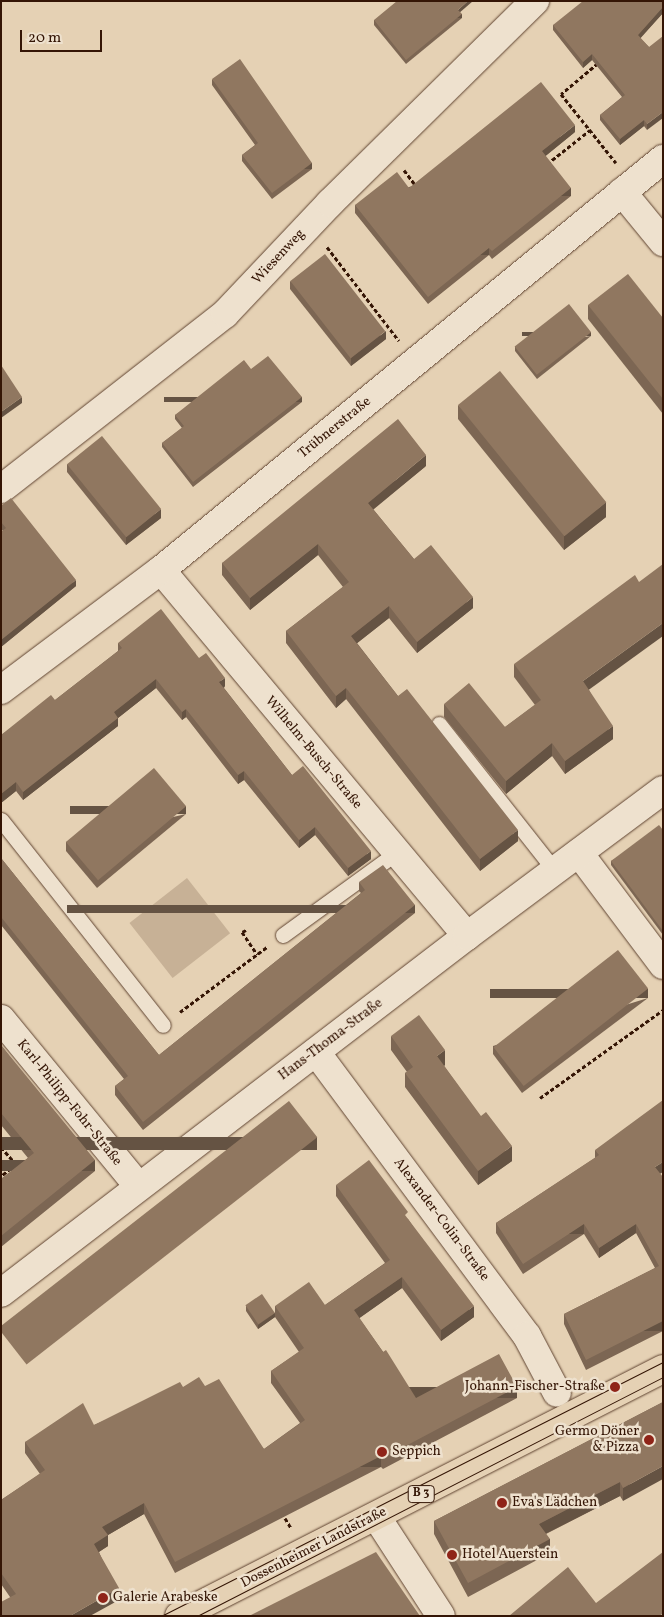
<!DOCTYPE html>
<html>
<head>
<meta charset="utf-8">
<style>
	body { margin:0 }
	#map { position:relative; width:664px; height:1617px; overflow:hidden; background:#e5d1b4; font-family:Vollkorn,serif }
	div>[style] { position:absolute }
	.green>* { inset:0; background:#c7b196; transform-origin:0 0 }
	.path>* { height:3px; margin-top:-1.5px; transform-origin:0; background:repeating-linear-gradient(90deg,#341505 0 4px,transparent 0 6.5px) }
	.roads { filter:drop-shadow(0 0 1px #604431) drop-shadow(0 0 1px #604431) }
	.service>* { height:15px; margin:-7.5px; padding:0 7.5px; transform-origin:7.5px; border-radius:7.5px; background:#eee1ce }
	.minor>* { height:28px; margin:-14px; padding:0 14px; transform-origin:14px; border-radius:14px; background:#eee1ce }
	.primary>* { height:28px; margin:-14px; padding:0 14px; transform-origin:14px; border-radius:14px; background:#e5d1b4 }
	.tram>* { height:1px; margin:-0.5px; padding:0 0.5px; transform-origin:0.5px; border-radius:0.5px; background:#341505 }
	.wall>* { inset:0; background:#7c6653 }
	.shaded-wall>* { inset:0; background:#655343; transform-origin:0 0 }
	.building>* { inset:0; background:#907760; transform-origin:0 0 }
	.dots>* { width:14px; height:14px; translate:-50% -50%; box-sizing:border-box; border:2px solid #eee1ce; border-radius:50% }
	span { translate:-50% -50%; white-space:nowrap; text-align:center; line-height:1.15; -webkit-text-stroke:5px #eee1ce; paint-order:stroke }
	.shield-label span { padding:1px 4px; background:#eee1ce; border:1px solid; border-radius:4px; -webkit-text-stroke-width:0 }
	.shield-label { font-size:12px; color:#341505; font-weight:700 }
	.street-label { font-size:14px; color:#341505 }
	.poi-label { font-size:14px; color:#341505 }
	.right { translate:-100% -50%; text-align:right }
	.left { translate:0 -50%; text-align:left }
	.frame { position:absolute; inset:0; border:2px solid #341505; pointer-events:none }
	.scale { position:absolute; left:20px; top:30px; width:82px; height:22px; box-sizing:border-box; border:2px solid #341505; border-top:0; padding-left:6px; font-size:15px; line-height:18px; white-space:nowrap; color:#341505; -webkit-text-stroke:4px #eee1ce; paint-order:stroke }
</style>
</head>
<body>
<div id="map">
	<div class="green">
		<i style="left:187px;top:878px;width:70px;height:73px;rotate:52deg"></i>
	</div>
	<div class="path">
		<i style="left:598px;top:63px;width:48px;rotate:140deg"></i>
		<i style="left:561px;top:94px;width:88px;rotate:51.4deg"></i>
		<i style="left:547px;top:164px;width:55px;rotate:-38.3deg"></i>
		<i style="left:404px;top:170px;width:21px;rotate:53deg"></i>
		<i style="left:327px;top:247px;width:118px;rotate:52.5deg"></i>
		<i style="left:246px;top:930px;width:4px;rotate:153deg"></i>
		<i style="left:242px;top:932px;width:27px;rotate:56deg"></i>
		<i style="left:180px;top:1012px;width:109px;rotate:-36.8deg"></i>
		<i style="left:540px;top:1098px;width:151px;rotate:-35.6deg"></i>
		<i style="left:1px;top:1147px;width:23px;rotate:49deg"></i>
		<i style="left:16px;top:1164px;width:19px;rotate:141deg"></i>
		<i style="left:285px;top:1518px;width:12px;rotate:59deg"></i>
	</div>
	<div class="roads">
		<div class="service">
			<i style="left:439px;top:724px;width:187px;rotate:51.7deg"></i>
			<i style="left:1px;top:820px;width:261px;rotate:51.7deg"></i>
			<i style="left:283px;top:935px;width:140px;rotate:-36deg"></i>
		</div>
		<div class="minor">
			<i style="left:622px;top:192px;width:65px;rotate:50.6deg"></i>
			<i style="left:1px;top:489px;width:284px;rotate:-38deg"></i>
			<i style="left:225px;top:314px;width:153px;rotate:-46.6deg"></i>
			<i style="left:330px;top:203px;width:288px;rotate:-44.6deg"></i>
			<i style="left:161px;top:570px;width:477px;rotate:50.1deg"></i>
			<i style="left:1px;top:690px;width:200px;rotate:-36.9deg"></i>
			<i style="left:161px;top:570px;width:649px;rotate:-39.31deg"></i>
			<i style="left:579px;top:853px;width:140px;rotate:53.1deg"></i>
			<i style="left:1px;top:1019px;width:216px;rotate:50.6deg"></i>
			<i style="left:316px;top:1052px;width:354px;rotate:53.4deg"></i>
			<i style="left:527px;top:1336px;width:64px;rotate:62.2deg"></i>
			<i style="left:1px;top:1293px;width:587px;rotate:-37.46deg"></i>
			<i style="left:467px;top:936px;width:244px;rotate:-36.7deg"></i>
			<i style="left:376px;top:1516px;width:119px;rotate:57deg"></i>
		</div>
		<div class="primary">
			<i style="left:179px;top:1616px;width:543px;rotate:-27.04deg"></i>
		</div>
	</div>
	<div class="tram">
		<i style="left:161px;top:1616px;width:563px;rotate:-26.84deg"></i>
		<i style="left:197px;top:1616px;width:524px;rotate:-27.15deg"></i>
	</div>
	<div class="wall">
		<i style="clip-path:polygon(663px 1px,663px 13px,640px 38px,649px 47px,647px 130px,644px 126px,620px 145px,600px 120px,600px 115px,622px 97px,592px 60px,583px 68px,553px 30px,553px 25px)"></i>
		<i style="clip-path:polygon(460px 12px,462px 18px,406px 64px,374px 25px,374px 20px)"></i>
		<i style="clip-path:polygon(212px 79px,312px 169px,272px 199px,242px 161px,242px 155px,255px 145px,212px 85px)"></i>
		<i style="clip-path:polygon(575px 132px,545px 156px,571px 196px,492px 259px,489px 255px,428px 304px,355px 213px,355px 205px)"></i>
		<i style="clip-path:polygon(290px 281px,386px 339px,351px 366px,290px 289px)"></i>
		<i style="clip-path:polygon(588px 305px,663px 318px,663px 414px,588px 319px)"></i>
		<i style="clip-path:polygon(591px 336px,537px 379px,515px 351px,515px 347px)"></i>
		<i style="clip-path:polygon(251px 369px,302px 402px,193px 487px,162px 447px,162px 443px,182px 428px,175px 419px,175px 415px)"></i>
		<i style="clip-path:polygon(458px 405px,606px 517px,564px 550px,458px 419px)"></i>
		<i style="clip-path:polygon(67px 464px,161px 518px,126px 545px,67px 472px)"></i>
		<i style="clip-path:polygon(426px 466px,373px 509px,414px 559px,473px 608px,417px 653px,389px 618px,357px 643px,398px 696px,518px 841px,480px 871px,346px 699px,336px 708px,286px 643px,286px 631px,343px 587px,318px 555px,250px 610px,222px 575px,222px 563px)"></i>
		<i style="clip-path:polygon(1px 506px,76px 586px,1px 647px,1px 532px,3px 531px,1px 529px)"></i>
		<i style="clip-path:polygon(118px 643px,199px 658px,225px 686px,224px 688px,292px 775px,371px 859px,348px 876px,315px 835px,299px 848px,244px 780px,238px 784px,186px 717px,182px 720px,156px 688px,118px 718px,118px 726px,23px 800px,16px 791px,1px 803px,1px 735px,55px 700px,118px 651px)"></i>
		<i style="clip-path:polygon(514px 664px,589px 690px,613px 739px,565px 774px,552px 756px,506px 794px,444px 717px,444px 704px,505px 727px,535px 705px,514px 677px)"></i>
		<i style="clip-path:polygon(186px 814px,97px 888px,66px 851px,66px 842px)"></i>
		<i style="clip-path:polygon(663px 830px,663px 935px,611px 865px,611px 861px)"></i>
		<i style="clip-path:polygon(1px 858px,159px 1055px,361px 893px,359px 891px,359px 882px,415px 913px,143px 1130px,115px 1095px,115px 1086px,124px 1079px,1px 925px)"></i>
		<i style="clip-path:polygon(648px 998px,522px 1093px,493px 1054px,493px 1046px)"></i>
		<i style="clip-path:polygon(391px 1036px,445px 1065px,444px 1066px,512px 1161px,478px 1185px,405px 1087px,405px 1073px,407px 1072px,391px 1050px)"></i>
		<i style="clip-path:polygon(1px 1045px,95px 1171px,1px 1247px,1px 1179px,28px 1158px,1px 1125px)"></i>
		<i style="clip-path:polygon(595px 1150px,660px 1174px,663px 1331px,586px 1370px,564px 1324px,564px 1314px,655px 1268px,636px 1233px,599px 1258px,584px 1234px,523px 1274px,496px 1233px,496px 1223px,595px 1158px)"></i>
		<i style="clip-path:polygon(336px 1185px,408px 1219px,474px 1317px,441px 1341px,402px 1288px,359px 1318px,416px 1398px,517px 1398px,383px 1469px,381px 1467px,175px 1573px,144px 1514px,108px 1535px,108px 1546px,99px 1552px,119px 1600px,10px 1597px,1px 1584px,1px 1500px,40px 1474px,25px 1453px,25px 1442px,94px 1425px,183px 1387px,205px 1386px,264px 1449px,300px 1423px,271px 1383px,271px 1371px,299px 1352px,275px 1317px,258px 1329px,246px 1311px,246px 1306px,275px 1313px,275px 1306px,325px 1305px,385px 1263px,336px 1196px)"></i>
		<i style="clip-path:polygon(663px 1402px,623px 1501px,620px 1496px,546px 1534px,550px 1553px,468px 1597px,434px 1534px,434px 1521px)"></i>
	</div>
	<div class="shaded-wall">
		<i style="clip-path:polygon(468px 1px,473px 1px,458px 14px,458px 10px)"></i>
		<i style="clip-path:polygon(663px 7px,663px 13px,638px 41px,638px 35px)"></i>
		<i style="left:462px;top:14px;width:4px;height:72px;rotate:90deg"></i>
		<i style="clip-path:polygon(592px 54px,592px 60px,583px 68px,583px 62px)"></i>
		<i style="clip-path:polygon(663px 112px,663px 118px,647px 130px,647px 124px)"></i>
		<i style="clip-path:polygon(644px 120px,644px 126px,620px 145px,620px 139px)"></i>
		<i style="clip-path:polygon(575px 125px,575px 132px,542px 159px,542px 151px)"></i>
		<i style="left:312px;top:163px;width:6px;height:50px;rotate:90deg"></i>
		<i style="left:571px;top:188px;width:8px;height:101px;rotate:90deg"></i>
		<i style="left:489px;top:248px;width:7px;height:78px;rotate:90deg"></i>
		<i style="clip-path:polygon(386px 331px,386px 339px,351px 366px,351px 358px)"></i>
		<i style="left:591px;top:332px;width:4px;height:69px;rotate:90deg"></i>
		<i style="clip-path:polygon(22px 397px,22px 403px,1px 418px,1px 412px)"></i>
		<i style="left:302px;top:397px;width:5px;height:138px;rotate:90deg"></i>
		<i style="clip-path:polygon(426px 455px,426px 466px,368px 514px,368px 503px)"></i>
		<i style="clip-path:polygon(606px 502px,606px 517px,564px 550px,564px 536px)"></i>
		<i style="clip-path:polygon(161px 509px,161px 518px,126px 545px,126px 537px)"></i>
		<i style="clip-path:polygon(318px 544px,318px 555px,250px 610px,250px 598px)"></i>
		<i style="clip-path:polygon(76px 580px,76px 586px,1px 647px,1px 640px)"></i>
		<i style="clip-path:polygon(473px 597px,473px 608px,417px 653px,417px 642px)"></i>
		<i style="clip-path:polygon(389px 606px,389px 618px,351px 648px,351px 636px)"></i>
		<i style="clip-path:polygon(663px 623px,663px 636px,583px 694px,583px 681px)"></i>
		<i style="clip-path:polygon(225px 678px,225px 686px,219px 691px,219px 682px)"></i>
		<i style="clip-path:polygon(156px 679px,156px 688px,118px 718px,118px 726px,23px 800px,23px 792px,114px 712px)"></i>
		<i style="clip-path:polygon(346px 688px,346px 699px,336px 708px,336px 696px)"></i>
		<i style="clip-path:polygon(186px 709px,186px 717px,182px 720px,182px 712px)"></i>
		<i style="clip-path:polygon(613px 726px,613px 739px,565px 774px,565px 761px)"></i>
		<i style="clip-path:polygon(552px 743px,552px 756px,506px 794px,506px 781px)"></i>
		<i style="clip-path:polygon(244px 771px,244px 780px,238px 784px,238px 775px)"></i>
		<i style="clip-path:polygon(16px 782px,16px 791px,1px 803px,1px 794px)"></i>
		<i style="left:186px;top:806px;width:8px;height:116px;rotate:90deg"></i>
		<i style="clip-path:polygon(315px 827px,315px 835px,299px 848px,299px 840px)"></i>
		<i style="clip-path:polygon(518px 830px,518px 841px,480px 871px,480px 859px)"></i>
		<i style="clip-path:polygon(371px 851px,371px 859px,348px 876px,348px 868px)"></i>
		<i style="left:415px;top:905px;width:8px;height:348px;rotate:90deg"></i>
		<i style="left:648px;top:989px;width:9px;height:158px;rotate:90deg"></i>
		<i style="clip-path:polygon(445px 1050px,445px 1065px,437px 1071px,437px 1056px)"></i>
		<i style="left:317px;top:1137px;width:13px;height:406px;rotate:90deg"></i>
		<i style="clip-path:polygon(512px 1146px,512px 1161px,478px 1185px,478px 1171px)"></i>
		<i style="left:95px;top:1160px;width:11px;height:121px;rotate:90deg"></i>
		<i style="clip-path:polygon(663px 1162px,663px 1172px,655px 1177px,655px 1167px)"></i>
		<i style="left:584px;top:1224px;width:10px;height:73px;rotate:90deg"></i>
		<i style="clip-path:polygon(636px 1224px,636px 1233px,599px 1258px,599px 1248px)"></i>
		<i style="clip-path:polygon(402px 1277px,402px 1288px,354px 1322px,354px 1310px)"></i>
		<i style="clip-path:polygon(474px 1306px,474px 1317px,441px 1341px,441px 1330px)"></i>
		<i style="clip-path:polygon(275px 1313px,275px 1317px,258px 1329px,258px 1325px)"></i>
		<i style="left:663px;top:1321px;width:10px;height:86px;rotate:90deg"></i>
		<i style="left:517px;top:1387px;width:11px;height:152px;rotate:90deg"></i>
		<i style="left:381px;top:1456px;width:11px;height:232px;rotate:90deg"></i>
		<i style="clip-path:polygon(663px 1466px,663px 1479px,623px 1501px,623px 1488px)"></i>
		<i style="clip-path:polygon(620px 1482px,620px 1496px,539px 1537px,539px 1524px)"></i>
		<i style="clip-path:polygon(144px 1503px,144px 1514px,108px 1535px,108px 1546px,94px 1555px,94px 1544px,102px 1527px)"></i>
		<i style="left:550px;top:1539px;width:14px;height:93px;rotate:90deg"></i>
		<i style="clip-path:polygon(119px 1588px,119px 1600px,90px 1616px,70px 1616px)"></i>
	</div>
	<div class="building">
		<i style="clip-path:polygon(397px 1px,468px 1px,458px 10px,462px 14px,406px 60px,374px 20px)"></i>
		<i style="clip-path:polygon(583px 1px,663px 1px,663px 7px,638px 35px,649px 47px,663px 36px,663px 112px,647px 124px,644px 120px,620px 139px,600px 115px,625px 95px,592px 54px,583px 62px,553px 25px)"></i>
		<i style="clip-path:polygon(240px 59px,312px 163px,272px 193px,242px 155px,258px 143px,212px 79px)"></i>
		<i style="clip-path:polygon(541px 82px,575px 125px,542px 151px,571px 188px,492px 251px,489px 248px,428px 297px,355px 205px,397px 172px,409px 188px)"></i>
		<i style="left:325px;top:254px;width:98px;height:44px;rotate:52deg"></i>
		<i style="clip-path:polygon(628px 274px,663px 318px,663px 399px,588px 305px)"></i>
		<i style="left:569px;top:304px;width:36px;height:69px;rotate:52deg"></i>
		<i style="clip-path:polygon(268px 356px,302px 397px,193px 482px,162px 443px,184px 426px,175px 415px,244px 360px,251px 369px)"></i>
		<i style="clip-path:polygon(1px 365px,22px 397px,1px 412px)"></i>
		<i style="left:500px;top:371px;width:169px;height:54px;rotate:51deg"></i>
		<i style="clip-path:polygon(398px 419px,426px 455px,368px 503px,414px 559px,431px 545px,473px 597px,417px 642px,389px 606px,351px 636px,398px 696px,407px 689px,518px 830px,480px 859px,346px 688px,336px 696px,286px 631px,349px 582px,318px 544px,250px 598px,222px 563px)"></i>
		<i style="left:102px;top:436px;width:94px;height:45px;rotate:51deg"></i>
		<i style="clip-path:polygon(11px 498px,76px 580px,1px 640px,1px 532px,6px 528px,1px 522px,1px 506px)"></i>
		<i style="clip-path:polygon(663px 564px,663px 623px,583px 681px,613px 726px,565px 761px,552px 743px,506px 781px,444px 704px,469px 683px,505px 727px,541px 700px,514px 664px,635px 575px,639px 582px)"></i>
		<i style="clip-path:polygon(161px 609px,199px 658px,206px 653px,225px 678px,219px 682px,292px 775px,303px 766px,371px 851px,348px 868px,315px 827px,299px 840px,244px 771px,238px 775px,186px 709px,182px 712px,156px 679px,114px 712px,118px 718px,23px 792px,16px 782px,1px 794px,1px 735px,51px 695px,55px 700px,122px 648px,118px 643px)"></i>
		<i style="left:154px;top:768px;width:50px;height:115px;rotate:50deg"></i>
		<i style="clip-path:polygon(659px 825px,663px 830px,663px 931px,611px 861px)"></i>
		<i style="clip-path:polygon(1px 858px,159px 1055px,365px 890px,359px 882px,383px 865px,415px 905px,143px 1122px,115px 1086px,128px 1076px,1px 917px)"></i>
		<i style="left:618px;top:950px;width:49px;height:158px;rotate:52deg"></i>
		<i style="clip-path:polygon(419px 1015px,445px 1050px,437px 1056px,481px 1116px,486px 1112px,512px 1146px,478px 1171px,405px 1073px,413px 1067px,391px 1036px)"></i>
		<i style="clip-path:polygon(1px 1045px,95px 1160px,1px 1236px,1px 1179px,34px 1153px,1px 1113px)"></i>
		<i style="clip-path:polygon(663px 1100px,663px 1162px,655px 1167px,663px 1177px,663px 1321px,586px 1360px,564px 1314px,659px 1266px,636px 1224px,599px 1248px,584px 1224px,523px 1264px,496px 1223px,599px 1155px,595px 1150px)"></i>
		<i style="left:289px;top:1101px;width:46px;height:369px;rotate:52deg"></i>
		<i style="clip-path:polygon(369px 1160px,408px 1212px,405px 1215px,474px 1306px,441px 1330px,402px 1277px,354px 1310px,383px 1352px,386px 1350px,416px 1398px,499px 1354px,517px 1387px,383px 1458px,381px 1456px,175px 1562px,144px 1503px,102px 1527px,108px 1535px,94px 1544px,119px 1588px,70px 1616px,1px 1616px,1px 1602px,16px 1594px,1px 1573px,1px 1500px,45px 1470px,25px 1442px,83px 1403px,94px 1425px,180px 1382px,183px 1387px,199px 1377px,205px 1386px,219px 1379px,264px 1449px,305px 1420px,271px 1371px,304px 1348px,275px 1306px,309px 1282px,325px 1305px,390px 1260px,336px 1185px)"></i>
		<i style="left:262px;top:1294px;width:23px;height:20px;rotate:56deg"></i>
		<i style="clip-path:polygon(663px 1402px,663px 1466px,623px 1488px,620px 1482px,539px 1524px,550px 1539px,468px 1583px,434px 1521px)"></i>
		<i style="clip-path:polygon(376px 1552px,420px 1616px,249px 1616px)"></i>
		<i style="clip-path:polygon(663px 1552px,663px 1613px,660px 1616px,509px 1616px,568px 1567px,596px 1603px)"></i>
	</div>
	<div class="dots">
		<i style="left:615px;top:1387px;background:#8f2418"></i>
		<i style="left:649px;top:1440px;background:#8f2418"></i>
		<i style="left:382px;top:1452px;background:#8f2418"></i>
		<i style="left:502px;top:1503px;background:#8f2418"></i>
		<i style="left:452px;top:1555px;background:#8f2418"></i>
		<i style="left:103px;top:1598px;background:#8f2418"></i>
	</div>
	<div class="shield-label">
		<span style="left:421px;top:1494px">B 3</span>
	</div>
	<div class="street-label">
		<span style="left:279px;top:257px;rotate:-47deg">Wiesenweg</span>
		<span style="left:335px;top:428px;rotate:-39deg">Trübnerstraße</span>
		<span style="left:313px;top:753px;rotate:50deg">Wilhelm-Busch-Straße</span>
		<span style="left:331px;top:1040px;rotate:-37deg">Hans-Thoma-Straße</span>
		<span style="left:69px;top:1103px;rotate:51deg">Karl-Philipp-Fohr-Straße</span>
		<span style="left:441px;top:1220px;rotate:53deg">Alexander-Colin-Straße</span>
		<span style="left:314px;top:1548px;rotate:-27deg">Dossenheimer Landstraße</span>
	</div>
	<div class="poi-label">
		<span class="right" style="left:605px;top:1387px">Johann-Fischer-Straße</span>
		<span class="right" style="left:639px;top:1440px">Germo Döner<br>&amp; Pizza</span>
		<span class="left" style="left:392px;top:1452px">Seppich</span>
		<span class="left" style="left:512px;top:1503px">Eva's Lädchen</span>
		<span class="left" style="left:462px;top:1555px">Hotel Auerstein</span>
		<span class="left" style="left:113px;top:1598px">Galerie Arabeske</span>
	</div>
	<div class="frame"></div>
	<div class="scale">20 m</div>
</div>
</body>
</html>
